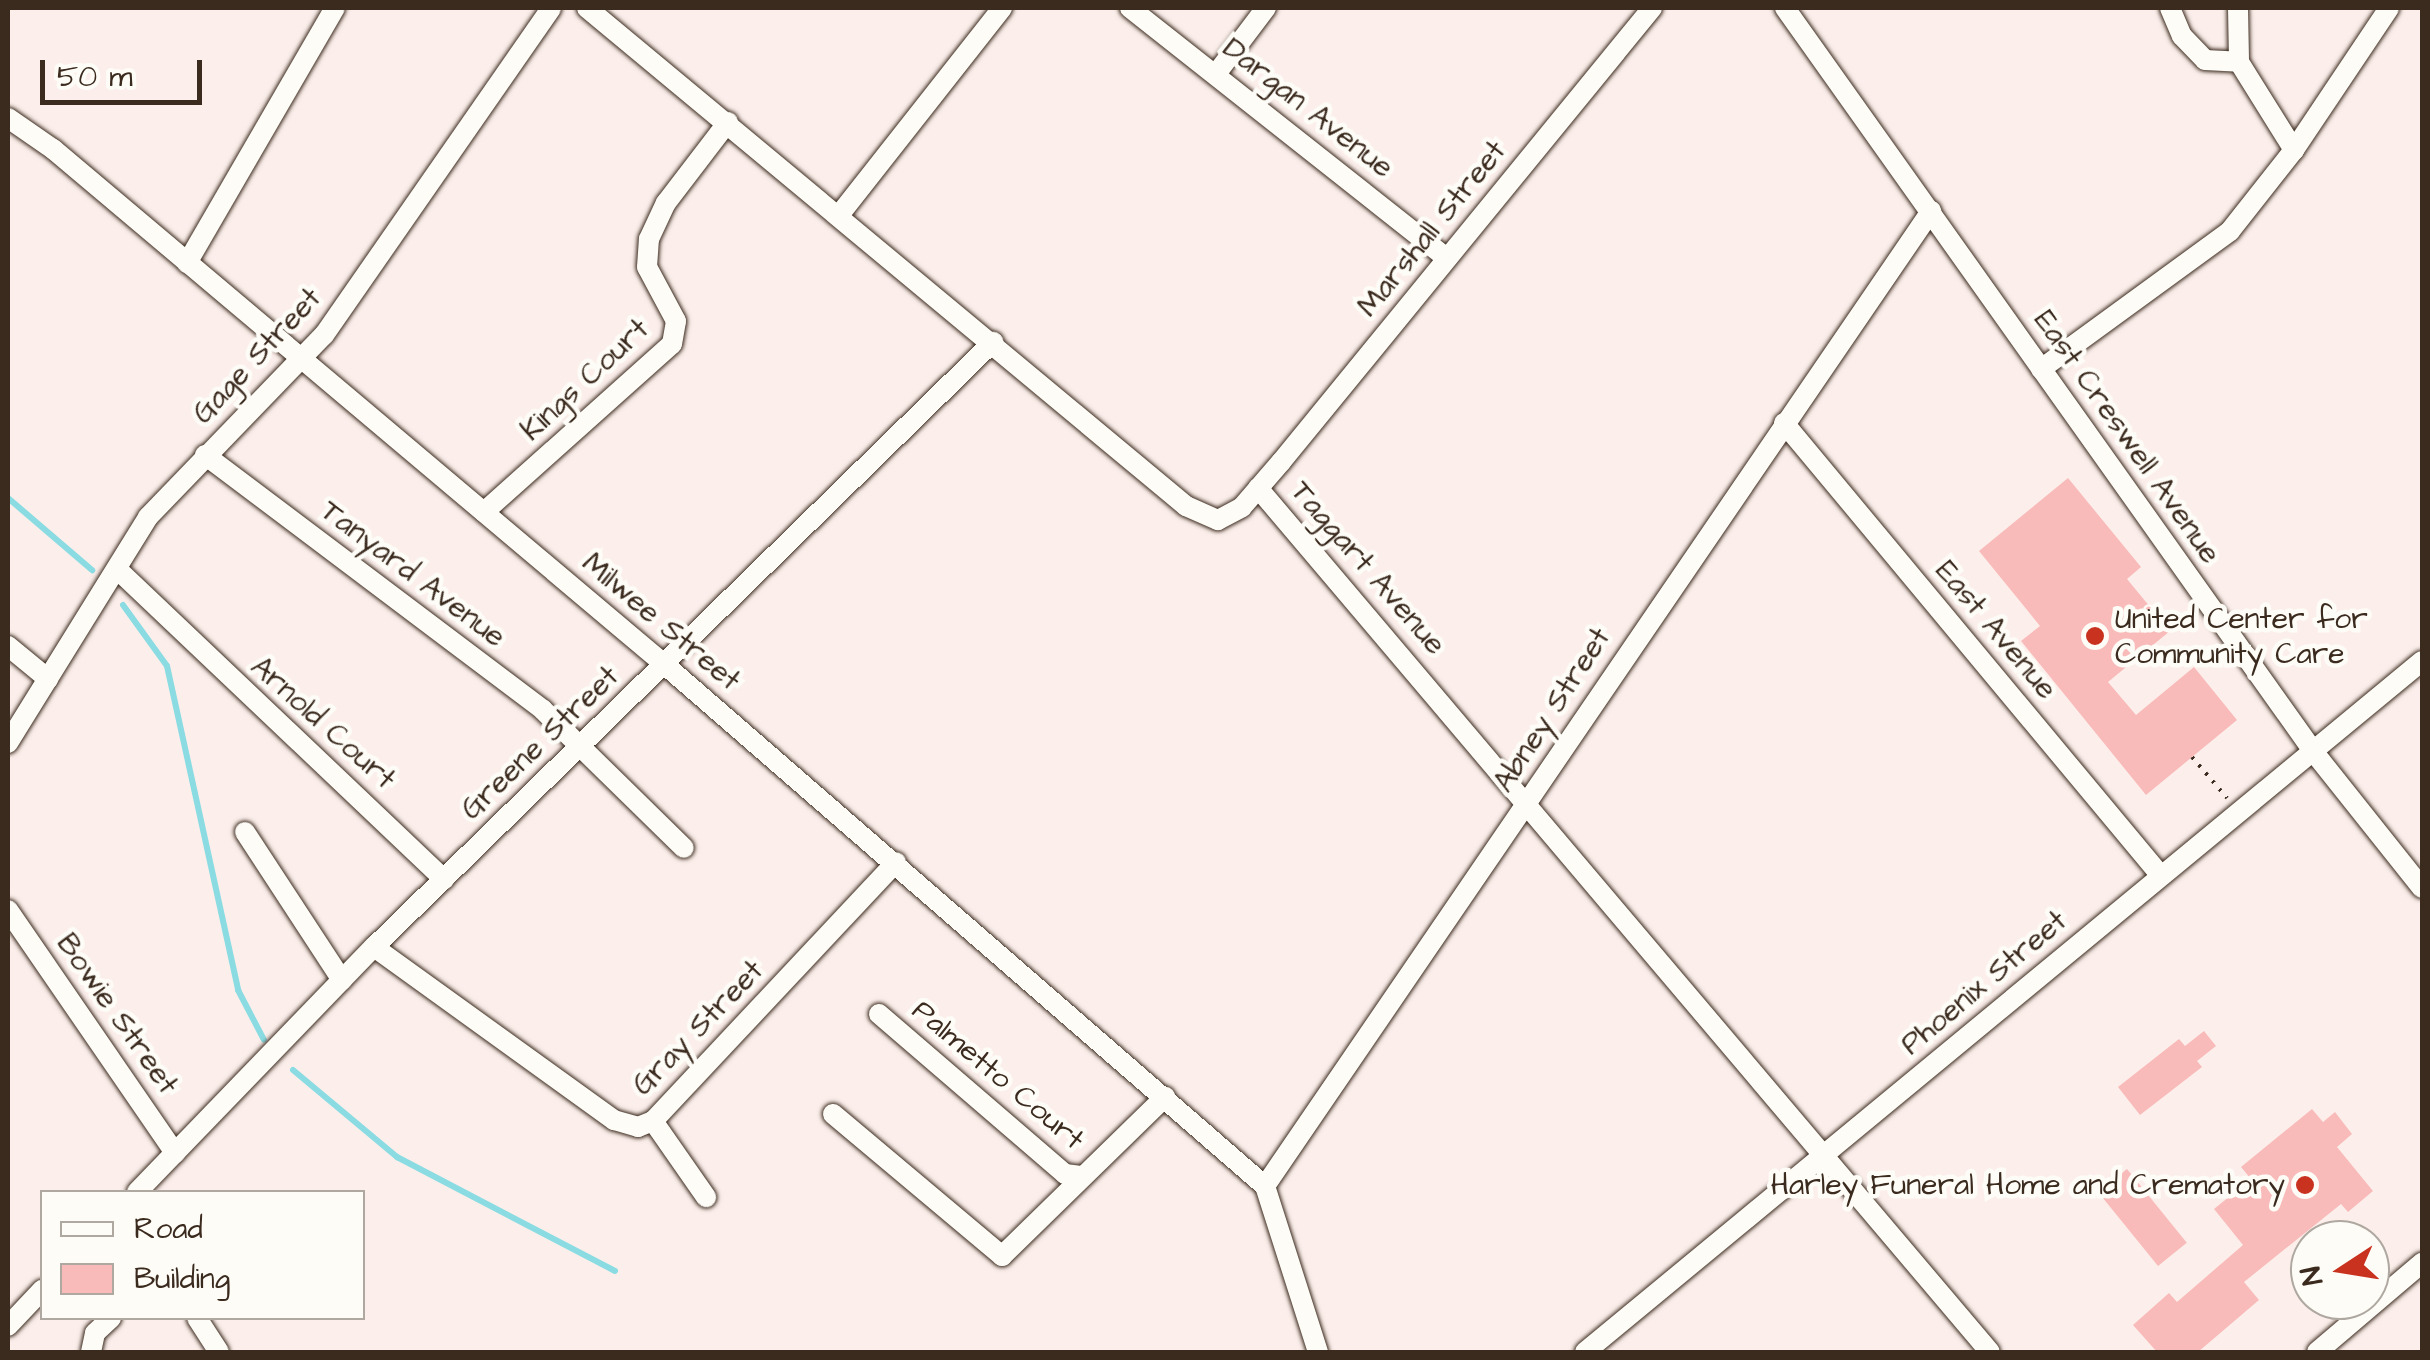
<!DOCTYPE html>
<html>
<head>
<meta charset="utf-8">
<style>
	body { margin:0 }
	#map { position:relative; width:2430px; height:1360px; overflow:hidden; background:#fcefeb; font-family:"Architects Daughter",sans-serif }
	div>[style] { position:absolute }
	.stream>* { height:6px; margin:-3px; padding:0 3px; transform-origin:3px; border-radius:3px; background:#8bdce2 }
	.building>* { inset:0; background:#f8bbba; transform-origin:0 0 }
	.path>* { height:4px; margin-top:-2px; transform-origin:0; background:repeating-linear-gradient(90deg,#3b2a1e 0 2.5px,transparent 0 10.5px) }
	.roads { filter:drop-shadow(0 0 2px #3b2a1e) drop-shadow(0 0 2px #3b2a1e) }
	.minor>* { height:20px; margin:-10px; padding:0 10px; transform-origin:10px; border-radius:10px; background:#fdfcf7 }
	.dots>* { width:28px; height:28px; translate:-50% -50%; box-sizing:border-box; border:5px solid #fdfcf7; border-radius:50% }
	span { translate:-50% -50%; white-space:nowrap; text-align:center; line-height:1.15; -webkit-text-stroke:9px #fdfcf7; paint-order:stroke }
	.street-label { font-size:30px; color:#3b2a1e }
	.poi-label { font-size:30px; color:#3b2a1e }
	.left { translate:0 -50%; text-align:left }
	.right { translate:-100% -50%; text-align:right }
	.frame { position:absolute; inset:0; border:10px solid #3b2a1e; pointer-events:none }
	.legend { position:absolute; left:40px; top:1190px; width:325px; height:130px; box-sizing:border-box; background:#fdfcf7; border:2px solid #afa8a0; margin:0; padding:12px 18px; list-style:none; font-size:30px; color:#3b2a1e }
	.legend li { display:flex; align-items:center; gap:20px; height:50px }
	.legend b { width:50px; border:2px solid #afa8a0 }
	.north { position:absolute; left:2290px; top:1220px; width:100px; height:100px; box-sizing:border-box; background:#fdfcf7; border:2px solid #afa8a0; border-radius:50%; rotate:258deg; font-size:28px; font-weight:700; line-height:40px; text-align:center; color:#3b2a1e }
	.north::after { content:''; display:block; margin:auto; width:35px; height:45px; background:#c8321e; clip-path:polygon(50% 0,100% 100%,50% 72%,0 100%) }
	.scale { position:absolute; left:40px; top:60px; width:162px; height:45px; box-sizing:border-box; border:5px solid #3b2a1e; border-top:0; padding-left:12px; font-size:30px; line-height:35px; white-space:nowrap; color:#3b2a1e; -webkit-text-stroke:8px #fdfcf7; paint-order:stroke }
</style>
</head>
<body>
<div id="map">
	<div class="stream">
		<i style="left:8px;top:498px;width:111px;rotate:40.6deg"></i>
		<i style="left:123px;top:605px;width:75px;rotate:54.2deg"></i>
		<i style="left:167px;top:666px;width:332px;rotate:77.6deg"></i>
		<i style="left:238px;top:990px;width:56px;rotate:62.5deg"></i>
		<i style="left:293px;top:1070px;width:136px;rotate:39.9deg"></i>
		<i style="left:397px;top:1157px;width:246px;rotate:27.6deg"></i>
	</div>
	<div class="building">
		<i style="clip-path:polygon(2068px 478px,2141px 567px,2127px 579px,2170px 631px,2108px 682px,2136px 715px,2194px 667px,2237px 720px,2146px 795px,2021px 641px,2040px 626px,1979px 551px)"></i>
		<i style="clip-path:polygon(2204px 1031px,2216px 1046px,2197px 1061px,2202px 1067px,2140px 1115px,2118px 1087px,2179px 1039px,2185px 1046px)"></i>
		<i style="clip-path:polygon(2312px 1109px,2323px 1122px,2335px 1112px,2352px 1134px,2337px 1147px,2373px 1191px,2348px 1212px,2341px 1204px,2244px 1282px,2259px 1300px,2198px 1352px,2157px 1352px,2133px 1325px,2169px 1293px,2177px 1302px,2243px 1245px,2214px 1209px,2251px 1179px,2241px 1167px)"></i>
		<i style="left:2127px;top:1169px;width:95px;height:37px;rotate:51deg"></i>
	</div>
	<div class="path">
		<i style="left:2192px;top:757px;width:54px;rotate:49.5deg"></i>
	</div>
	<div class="roads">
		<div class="minor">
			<i style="left:587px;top:8px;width:779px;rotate:39.74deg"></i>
			<i style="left:1186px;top:506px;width:35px;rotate:24deg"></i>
			<i style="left:1218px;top:520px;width:27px;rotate:-28deg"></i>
			<i style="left:1242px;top:507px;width:60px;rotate:-49.1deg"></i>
			<i style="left:1281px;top:462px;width:586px;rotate:-50.74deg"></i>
			<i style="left:1130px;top:8px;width:404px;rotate:38.3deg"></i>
			<i style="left:1785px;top:8px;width:912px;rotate:54.6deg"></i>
			<i style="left:2313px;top:751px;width:175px;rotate:51.5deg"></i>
			<i style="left:2170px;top:8px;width:30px;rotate:67deg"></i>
			<i style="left:2182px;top:36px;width:33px;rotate:46deg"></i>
			<i style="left:2205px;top:60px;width:34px;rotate:3deg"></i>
			<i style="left:2238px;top:8px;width:54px;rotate:88.9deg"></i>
			<i style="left:2239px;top:62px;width:104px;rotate:58deg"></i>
			<i style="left:1216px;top:74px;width:83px;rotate:-52.9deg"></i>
			<i style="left:8px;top:118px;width:55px;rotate:34.6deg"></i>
			<i style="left:53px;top:149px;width:799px;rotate:40.13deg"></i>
			<i style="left:664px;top:664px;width:796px;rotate:40.98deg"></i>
			<i style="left:840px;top:214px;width:262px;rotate:-51.8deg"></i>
			<i style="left:187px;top:263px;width:295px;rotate:-59.9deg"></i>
			<i style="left:2041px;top:369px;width:234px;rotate:-36.1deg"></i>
			<i style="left:2230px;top:231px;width:103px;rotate:-51.7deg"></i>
			<i style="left:2294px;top:150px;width:171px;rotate:-56.2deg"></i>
			<i style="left:1784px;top:423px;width:589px;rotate:50.23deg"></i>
			<i style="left:205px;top:455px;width:423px;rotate:37deg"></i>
			<i style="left:543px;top:710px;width:197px;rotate:44.4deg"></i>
			<i style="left:1258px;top:488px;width:1132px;rotate:49.73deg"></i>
			<i style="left:484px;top:512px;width:252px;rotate:-41.8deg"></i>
			<i style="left:672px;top:344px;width:23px;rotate:-80deg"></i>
			<i style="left:676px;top:321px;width:61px;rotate:-118.2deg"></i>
			<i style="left:647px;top:267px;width:28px;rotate:-86deg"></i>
			<i style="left:649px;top:239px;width:40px;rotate:-65deg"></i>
			<i style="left:666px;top:203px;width:102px;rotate:-52.6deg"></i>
			<i style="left:117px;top:569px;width:451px;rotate:43.5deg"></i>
			<i style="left:8px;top:646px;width:52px;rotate:39.5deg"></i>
			<i style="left:8px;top:743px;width:266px;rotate:-58.2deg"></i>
			<i style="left:148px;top:517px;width:253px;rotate:-46deg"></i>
			<i style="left:324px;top:335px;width:398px;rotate:-55.2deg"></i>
			<i style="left:245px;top:832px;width:177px;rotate:56.8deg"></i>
			<i style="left:8px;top:910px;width:295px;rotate:55.5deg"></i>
			<i style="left:374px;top:947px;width:296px;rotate:35.8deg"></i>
			<i style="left:614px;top:1120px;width:25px;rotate:16deg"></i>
			<i style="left:638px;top:1127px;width:16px;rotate:-22deg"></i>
			<i style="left:653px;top:1121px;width:355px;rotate:-46.8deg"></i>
			<i style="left:879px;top:1014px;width:245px;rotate:40.7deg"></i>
			<i style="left:1065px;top:1174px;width:16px;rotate:7deg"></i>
			<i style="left:833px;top:1114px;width:221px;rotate:40deg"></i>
			<i style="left:1002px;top:1256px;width:228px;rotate:-44.3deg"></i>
			<i style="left:653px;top:1121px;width:93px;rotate:55.1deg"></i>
			<i style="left:1265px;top:1186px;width:1181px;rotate:-55.66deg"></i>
			<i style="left:1265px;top:1186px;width:174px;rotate:72.3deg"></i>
			<i style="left:137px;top:1192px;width:341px;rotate:-46deg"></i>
			<i style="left:374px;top:947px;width:866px;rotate:-44.34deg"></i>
			<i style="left:197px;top:1318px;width:40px;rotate:57.1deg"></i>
			<i style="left:8px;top:1326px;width:50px;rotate:-46.6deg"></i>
			<i style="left:91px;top:1352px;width:19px;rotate:-78deg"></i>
			<i style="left:95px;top:1333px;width:22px;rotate:-43deg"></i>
			<i style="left:1585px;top:1352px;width:1085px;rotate:-39.54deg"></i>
			<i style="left:2317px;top:1352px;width:138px;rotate:-40.3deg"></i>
		</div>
	</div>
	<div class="dots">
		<i style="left:2095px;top:636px;background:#c8321e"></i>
		<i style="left:2305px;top:1185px;background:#c8321e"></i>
	</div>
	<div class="street-label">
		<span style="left:1308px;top:108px;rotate:38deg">Dargan Avenue</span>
		<span style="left:1432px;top:229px;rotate:-51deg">Marshall Street</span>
		<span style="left:257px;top:356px;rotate:-47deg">Gage Street</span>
		<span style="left:585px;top:380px;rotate:-43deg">Kings Court</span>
		<span style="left:2127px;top:437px;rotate:55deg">East Creswell Avenue</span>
		<span style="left:1368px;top:568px;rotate:49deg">Taggart Avenue</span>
		<span style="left:413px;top:574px;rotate:37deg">Tanyard Avenue</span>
		<span style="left:661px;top:622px;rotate:40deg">Milwee Street</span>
		<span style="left:1996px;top:630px;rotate:50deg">East Avenue</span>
		<span style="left:1552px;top:710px;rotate:-57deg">Abney Street</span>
		<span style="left:323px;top:723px;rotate:42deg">Arnold Court</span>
		<span style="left:540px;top:743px;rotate:-44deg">Greene Street</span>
		<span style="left:1984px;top:983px;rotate:-40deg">Phoenix Street</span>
		<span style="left:117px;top:1014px;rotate:55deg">Bowie Street</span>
		<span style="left:698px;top:1028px;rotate:-46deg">Gray Street</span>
		<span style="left:998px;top:1075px;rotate:40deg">Palmetto Court</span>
	</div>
	<div class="poi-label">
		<span class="left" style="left:2115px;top:636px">United Center for<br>Community Care</span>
		<span class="right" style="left:2285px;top:1185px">Harley Funeral Home and Crematory</span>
	</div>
	<div class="frame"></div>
	<ul class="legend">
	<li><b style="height:12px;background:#fdfcf7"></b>Road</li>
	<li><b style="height:28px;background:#f8bbba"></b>Building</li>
	</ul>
	<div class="north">N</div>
	<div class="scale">50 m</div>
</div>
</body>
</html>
